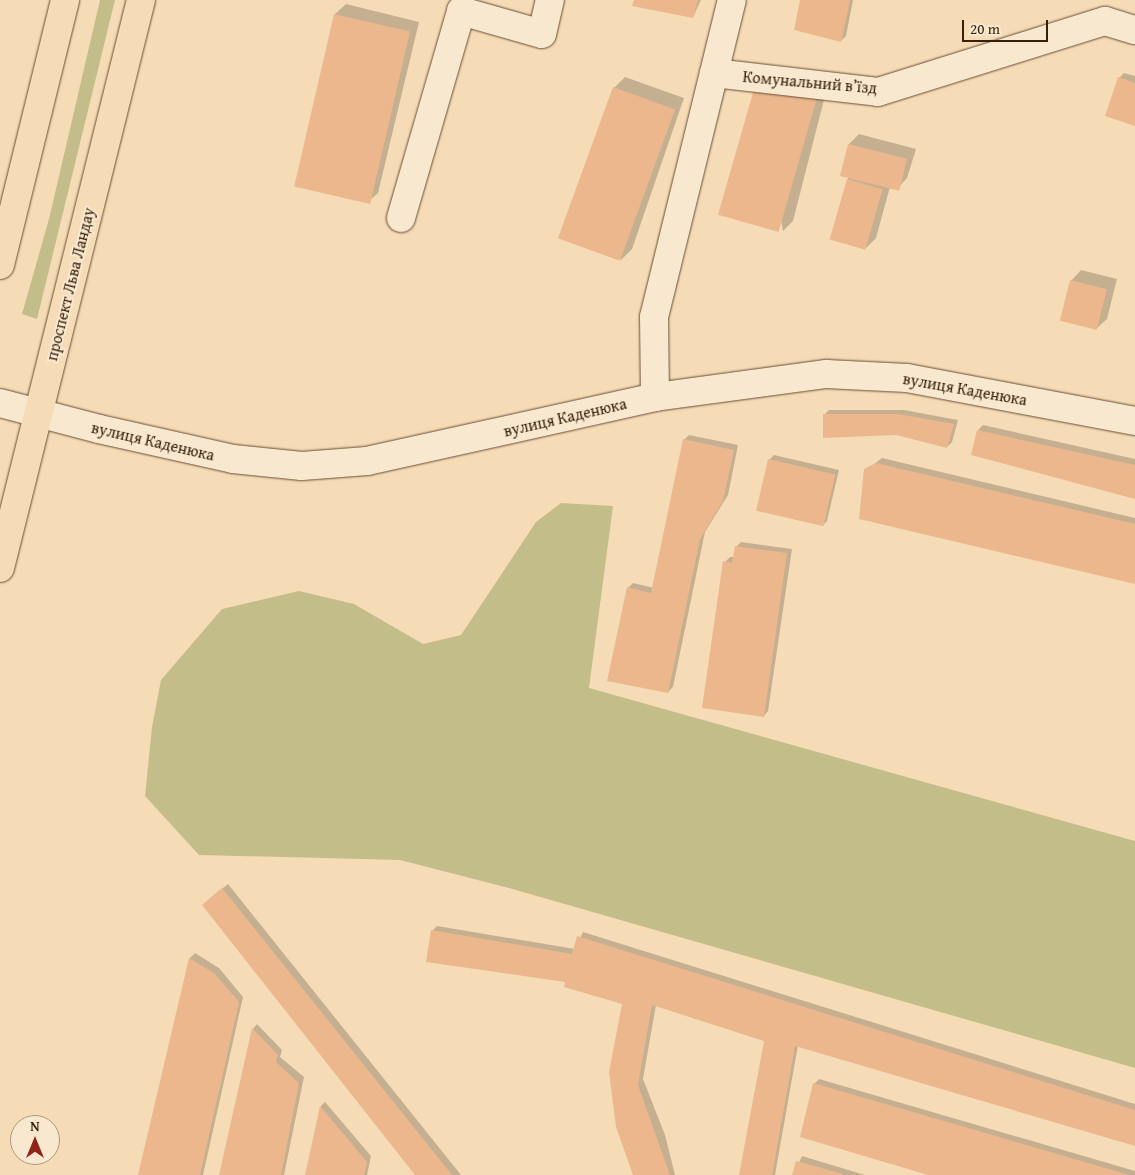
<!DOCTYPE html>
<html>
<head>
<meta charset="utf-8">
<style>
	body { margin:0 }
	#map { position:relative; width:1135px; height:1175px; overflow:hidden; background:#f6dcb6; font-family:"Gentium Book Plus",serif }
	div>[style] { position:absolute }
	.green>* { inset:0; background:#c3be89 }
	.shadow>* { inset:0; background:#0003 }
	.building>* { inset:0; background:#ecb78d; transform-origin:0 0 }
	.roads { filter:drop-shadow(0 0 1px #684e35) drop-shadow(0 0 1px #684e35) }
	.minor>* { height:28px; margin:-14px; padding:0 14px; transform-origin:14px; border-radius:14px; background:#f9e8d0 }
	.major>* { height:28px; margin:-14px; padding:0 14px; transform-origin:14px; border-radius:14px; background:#f6dcb6 }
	span { translate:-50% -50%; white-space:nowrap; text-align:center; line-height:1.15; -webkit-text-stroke:4px #f9e8d0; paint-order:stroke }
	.street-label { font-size:16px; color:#381f0a }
	.north { position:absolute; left:10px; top:1115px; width:50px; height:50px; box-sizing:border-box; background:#f9e8d0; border:1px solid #ac9881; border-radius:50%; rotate:0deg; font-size:14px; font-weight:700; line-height:20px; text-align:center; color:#381f0a }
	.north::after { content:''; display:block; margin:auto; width:18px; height:22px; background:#8f2418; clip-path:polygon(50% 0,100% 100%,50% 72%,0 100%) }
	.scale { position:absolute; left:962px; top:20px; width:86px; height:22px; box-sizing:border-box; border:2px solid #381f0a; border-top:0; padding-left:6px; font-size:15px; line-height:18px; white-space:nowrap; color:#381f0a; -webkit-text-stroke:4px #f9e8d0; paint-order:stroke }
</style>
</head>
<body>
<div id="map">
	<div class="green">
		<i style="clip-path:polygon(100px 0,115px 0,37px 319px,22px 314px,49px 219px)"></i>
		<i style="clip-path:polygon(561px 503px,613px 506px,589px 688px,1135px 841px,1135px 1068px,509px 888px,400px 860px,199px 855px,145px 796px,152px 727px,161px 680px,222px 609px,299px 591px,354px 604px,423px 644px,461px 635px,536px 522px)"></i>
	</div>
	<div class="shadow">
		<i style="clip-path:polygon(635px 0,701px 0,693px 17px)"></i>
		<i style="clip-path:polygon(802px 0,853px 0,846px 36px,841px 41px)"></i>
		<i style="clip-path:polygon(346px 4px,419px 22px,378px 193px,367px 203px,335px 14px)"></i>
		<i style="clip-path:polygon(1124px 73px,1135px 76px,1135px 125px,1119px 78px)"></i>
		<i style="clip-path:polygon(625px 77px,684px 98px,632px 249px,621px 260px,614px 88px)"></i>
		<i style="clip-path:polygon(757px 83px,827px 88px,793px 221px,783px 231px)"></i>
		<i style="clip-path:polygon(859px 134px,916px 149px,907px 178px,897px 189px,890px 187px,876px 238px,865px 249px,848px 179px,849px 144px)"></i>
		<i style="clip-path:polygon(1081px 270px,1117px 279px,1107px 319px,1096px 329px,1071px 281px)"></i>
		<i style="clip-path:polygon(829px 410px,904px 410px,958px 420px,952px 442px,947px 447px,824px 415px)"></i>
		<i style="clip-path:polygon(983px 425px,1135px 459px,1135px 498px,978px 430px)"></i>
		<i style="clip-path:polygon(689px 435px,738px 445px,728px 495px,705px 532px,673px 687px,668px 692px,628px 588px,633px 583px,654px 588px,684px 440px)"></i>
		<i style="clip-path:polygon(774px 455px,839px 470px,827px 521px,822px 526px,769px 460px)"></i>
		<i style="clip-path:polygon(882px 458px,1135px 518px,1135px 583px,866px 470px)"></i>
		<i style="clip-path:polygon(741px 542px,792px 549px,768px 711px,764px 716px,725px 562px,730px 557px,734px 557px,736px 547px)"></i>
		<i style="clip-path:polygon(228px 884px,461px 1175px,417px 1175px,208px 900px)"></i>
		<i style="clip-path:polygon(437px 926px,575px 949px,583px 932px,1135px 1104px,1135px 1145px,798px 1045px,775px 1175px,741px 1175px,765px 1041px,656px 1005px,643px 1079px,665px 1135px,675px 1175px,634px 1175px,623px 1004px,432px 931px)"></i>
		<i style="clip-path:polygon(195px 953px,219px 968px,243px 997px,203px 1175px,140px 1175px,190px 958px)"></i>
		<i style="clip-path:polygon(257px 1024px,282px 1050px,280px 1057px,304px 1077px,284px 1175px,221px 1175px,253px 1029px)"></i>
		<i style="clip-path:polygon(819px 1079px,1135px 1171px,1135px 1175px,932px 1175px,814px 1084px)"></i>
		<i style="clip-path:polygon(325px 1102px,371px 1156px,367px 1175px,306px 1175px,321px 1106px)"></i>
		<i style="clip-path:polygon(802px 1156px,865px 1175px,793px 1175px)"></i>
	</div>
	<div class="building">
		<i style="clip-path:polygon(634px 0,698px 0,693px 18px,632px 6px)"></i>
		<i style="clip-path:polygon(800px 0,850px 0,841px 42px,794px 30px)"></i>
		<i style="left:334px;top:14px;width:78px;height:177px;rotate:13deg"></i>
		<i style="clip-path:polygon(1118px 77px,1135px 83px,1135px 126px,1105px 116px)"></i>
		<i style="left:756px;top:82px;width:63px;height:138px;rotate:16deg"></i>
		<i style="left:613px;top:87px;width:66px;height:161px;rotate:20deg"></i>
		<i style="left:848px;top:144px;width:61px;height:33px;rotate:14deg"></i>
		<i style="left:847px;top:179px;width:37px;height:63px;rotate:16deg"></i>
		<i style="left:1070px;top:280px;width:38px;height:42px;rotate:14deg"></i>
		<i style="clip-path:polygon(823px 414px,898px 414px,954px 424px,947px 448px,896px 435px,823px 438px)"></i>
		<i style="clip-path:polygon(977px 430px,1135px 465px,1135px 499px,971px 455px)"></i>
		<i style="clip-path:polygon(683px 439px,734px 450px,723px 501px,700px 539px,668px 693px,607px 681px,627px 587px,651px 593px)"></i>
		<i style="left:768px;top:459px;width:69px;height:53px;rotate:13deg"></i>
		<i style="clip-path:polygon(876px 463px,1135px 524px,1135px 584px,859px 519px,864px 469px)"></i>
		<i style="clip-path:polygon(735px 546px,787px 553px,764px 717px,702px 708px,723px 561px,732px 563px)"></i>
		<i style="clip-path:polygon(222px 888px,452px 1175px,415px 1175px,202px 905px)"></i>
		<i style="clip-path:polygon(431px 930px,572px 954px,577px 936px,1135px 1110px,1135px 1146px,795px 1046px,772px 1175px,739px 1175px,764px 1041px,652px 1005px,638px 1085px,670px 1175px,633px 1175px,616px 1127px,609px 1072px,622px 1004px,564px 987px,565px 982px,426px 962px)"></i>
		<i style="clip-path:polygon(189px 958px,214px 973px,239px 1002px,200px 1175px,138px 1175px)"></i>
		<i style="clip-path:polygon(252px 1028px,278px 1055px,276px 1062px,299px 1083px,281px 1175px,219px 1175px)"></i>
		<i style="clip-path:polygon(813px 1083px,1126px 1174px,1126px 1175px,928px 1175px,800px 1137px)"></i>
		<i style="clip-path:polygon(320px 1106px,367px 1162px,364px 1175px,305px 1175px)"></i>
		<i style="clip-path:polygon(796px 1161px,843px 1174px,843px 1175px,792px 1175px)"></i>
	</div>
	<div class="roads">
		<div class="minor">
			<i style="left:714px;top:73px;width:165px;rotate:6.6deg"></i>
			<i style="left:878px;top:92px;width:238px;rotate:-17.4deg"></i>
			<i style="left:1105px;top:21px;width:31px;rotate:17deg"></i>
			<i style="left:401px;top:218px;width:216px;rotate:-73.8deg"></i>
			<i style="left:461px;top:11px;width:84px;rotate:15.9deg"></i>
			<i style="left:542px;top:34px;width:35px;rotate:-77deg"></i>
			<i style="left:655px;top:397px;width:80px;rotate:-90.7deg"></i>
			<i style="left:654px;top:317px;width:326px;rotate:-76.2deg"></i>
			<i style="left:0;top:403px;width:102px;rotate:14.7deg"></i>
			<i style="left:99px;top:429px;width:137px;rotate:12.6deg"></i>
			<i style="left:233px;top:459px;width:69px;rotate:5.8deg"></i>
			<i style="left:302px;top:466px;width:65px;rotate:-4.4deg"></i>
			<i style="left:367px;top:461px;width:295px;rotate:-12.5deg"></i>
			<i style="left:655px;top:397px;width:173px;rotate:-7.7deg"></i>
			<i style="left:826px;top:374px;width:81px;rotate:2.8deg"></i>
			<i style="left:907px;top:378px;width:232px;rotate:10.7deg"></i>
		</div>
		<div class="major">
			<i style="left:0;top:265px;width:273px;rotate:-76.2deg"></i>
			<i style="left:0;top:568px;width:585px;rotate:-76.06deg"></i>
		</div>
	</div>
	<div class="street-label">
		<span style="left:810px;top:82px;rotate:5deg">Комунальний в’їзд</span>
		<span style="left:70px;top:284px;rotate:-76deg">проспект Льва Ландау</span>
		<span style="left:965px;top:389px;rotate:10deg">вулиця Каденюка</span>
		<span style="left:565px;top:417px;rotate:-13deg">вулиця Каденюка</span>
		<span style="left:153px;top:441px;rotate:13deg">вулиця Каденюка</span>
	</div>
	<div class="north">N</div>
	<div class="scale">20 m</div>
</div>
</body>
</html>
